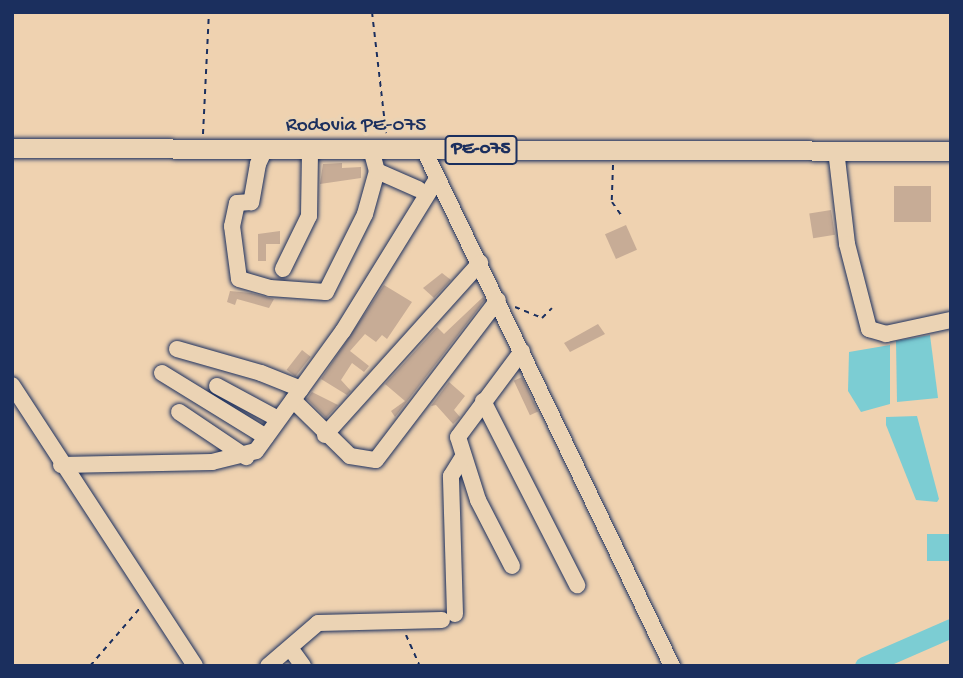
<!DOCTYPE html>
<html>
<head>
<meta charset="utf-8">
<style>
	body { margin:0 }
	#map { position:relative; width:963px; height:678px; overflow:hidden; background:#efd2b0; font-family:"Gochi Hand",sans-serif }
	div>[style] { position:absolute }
	.water>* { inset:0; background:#7ccdd3; transform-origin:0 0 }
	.river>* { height:19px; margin:-9.5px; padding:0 9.5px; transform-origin:9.5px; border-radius:9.5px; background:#7ccdd3 }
	.building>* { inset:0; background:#c7ac96; transform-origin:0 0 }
	.path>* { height:2px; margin-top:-1px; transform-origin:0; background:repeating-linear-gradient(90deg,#1b2f5e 0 5px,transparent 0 10px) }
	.roads { filter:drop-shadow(0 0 2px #1b2f5e) drop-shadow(0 0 2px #1b2f5e) }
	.minor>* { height:16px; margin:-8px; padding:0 8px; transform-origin:8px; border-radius:8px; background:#ebd3b4 }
	.major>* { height:19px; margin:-9.5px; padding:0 9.5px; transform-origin:9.5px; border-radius:9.5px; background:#ebd3b4 }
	span { translate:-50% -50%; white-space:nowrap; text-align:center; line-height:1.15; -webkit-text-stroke:7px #ebd3b4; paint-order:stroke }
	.shield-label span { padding:2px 5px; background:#ebd3b4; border:2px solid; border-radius:5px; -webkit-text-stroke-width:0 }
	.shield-label { font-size:19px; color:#1b2f5e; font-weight:700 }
	.street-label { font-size:21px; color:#1b2f5e }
	.frame { position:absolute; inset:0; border:14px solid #1b2f5e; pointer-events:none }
</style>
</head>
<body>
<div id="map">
	<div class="water">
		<i style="clip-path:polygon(930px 335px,938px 398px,897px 402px,896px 341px)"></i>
		<i style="clip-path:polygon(890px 345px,890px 404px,861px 412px,848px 391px,849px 352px)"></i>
		<i style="clip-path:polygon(917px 416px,939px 499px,937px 502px,916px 500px,886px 425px,886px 417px)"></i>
		<i style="left:927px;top:534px;width:24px;height:27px"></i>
	</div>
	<div class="river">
		<i style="left:864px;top:666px;width:95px;rotate:-23.6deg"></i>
	</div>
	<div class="building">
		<i style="clip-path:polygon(342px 163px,342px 168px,361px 167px,361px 178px,320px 184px,323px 164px)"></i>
		<i style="left:894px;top:186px;width:37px;height:36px"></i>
		<i style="left:831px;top:210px;width:25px;height:22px;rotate:81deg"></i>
		<i style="left:626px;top:225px;width:27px;height:23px;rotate:66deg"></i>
		<i style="clip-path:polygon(280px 231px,280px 244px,266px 244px,266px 261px,258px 261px,258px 234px)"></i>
		<i style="clip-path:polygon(442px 273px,451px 280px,434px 298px,423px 288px)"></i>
		<i style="clip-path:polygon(384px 285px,412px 302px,387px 339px,382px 335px,376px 342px,365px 334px,350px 351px,369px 366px,364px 372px,352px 363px,341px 380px,351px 391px,347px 395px,321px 379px)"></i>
		<i style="clip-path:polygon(230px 291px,251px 293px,274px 299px,269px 308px,237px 299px,235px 305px,227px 302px)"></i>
		<i style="clip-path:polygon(483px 297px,485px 300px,395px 417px,391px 411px,405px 401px,385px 384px,437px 327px,444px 334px)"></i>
		<i style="clip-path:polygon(598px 324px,605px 334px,570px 352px,564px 343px)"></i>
		<i style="left:302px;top:350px;width:11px;height:25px;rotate:38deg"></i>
		<i style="left:522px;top:377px;width:38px;height:9px;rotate:65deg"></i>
		<i style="clip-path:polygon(449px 382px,465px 396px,454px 410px,460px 417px,453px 424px,436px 405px,431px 406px)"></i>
		<i style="clip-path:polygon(312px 392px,338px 405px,326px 418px,307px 399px)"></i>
	</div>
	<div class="path">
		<i style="left:372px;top:12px;width:122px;rotate:83.4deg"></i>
		<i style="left:203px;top:134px;width:122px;rotate:-87.2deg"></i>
		<i style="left:613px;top:165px;width:37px;rotate:92deg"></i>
		<i style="left:612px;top:202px;width:19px;rotate:55deg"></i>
		<i style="left:515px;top:307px;width:29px;rotate:22deg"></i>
		<i style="left:542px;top:318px;width:14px;rotate:-45deg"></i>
		<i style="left:406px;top:635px;width:34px;rotate:66deg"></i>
		<i style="left:90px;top:666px;width:77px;rotate:-49.2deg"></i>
	</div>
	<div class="roads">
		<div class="minor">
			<i style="left:265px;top:149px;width:17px;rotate:115deg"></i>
			<i style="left:258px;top:164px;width:39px;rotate:100deg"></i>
			<i style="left:251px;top:202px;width:14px;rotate:176deg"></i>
			<i style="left:237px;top:203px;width:24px;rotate:102deg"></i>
			<i style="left:232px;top:226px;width:53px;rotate:82.5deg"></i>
			<i style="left:239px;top:279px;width:32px;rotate:16deg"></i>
			<i style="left:270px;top:288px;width:56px;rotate:4.1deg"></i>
			<i style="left:326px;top:292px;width:87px;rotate:-63.4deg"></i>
			<i style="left:365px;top:214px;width:45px;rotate:-74.4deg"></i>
			<i style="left:371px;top:149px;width:23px;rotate:75deg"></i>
			<i style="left:377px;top:171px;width:45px;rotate:23.7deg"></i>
			<i style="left:424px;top:150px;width:573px;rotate:64.33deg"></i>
			<i style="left:836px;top:150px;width:95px;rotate:83.3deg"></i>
			<i style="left:847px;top:244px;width:88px;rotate:75.5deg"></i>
			<i style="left:869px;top:329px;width:18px;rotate:16deg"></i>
			<i style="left:886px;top:334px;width:66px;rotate:-12.2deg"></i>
			<i style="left:283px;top:269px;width:59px;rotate:-63.9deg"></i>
			<i style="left:309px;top:216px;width:67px;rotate:-89.1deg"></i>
			<i style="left:177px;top:349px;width:87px;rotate:15.9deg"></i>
			<i style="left:261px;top:373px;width:43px;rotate:21.8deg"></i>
			<i style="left:162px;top:373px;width:122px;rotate:31.6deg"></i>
			<i style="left:12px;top:385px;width:335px;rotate:56.9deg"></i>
			<i style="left:217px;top:386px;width:69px;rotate:28.4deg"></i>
			<i style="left:293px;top:400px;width:80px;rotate:44.5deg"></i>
			<i style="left:350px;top:456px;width:26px;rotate:9deg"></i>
			<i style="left:376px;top:460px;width:201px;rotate:-52.7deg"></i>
			<i style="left:483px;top:401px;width:207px;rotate:62.9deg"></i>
			<i style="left:179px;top:412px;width:81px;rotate:33.9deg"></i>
			<i style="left:325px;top:435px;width:232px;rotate:-48deg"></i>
			<i style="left:61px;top:465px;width:151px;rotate:-1.1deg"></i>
			<i style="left:212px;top:462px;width:45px;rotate:-14deg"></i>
			<i style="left:256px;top:451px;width:148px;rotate:-54.1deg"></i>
			<i style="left:343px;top:331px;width:179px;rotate:-58.3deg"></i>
			<i style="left:512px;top:566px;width:74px;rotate:-117.3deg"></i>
			<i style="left:478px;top:500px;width:66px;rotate:-107.6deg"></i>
			<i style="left:458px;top:437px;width:107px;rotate:-53.3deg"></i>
			<i style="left:455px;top:614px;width:138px;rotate:-91.7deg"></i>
			<i style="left:451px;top:476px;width:22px;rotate:-58deg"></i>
			<i style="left:290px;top:648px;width:22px;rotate:54deg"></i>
			<i style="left:268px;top:666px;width:66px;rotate:-40.7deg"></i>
			<i style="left:318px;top:623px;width:124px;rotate:-1.4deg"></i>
		</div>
		<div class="major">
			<i style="left:12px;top:148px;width:939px;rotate:0.18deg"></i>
		</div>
	</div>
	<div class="shield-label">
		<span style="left:481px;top:150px">PE-075</span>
	</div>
	<div class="street-label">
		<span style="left:356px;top:127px">Rodovia PE-075</span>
	</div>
	<div class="frame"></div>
</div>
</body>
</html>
